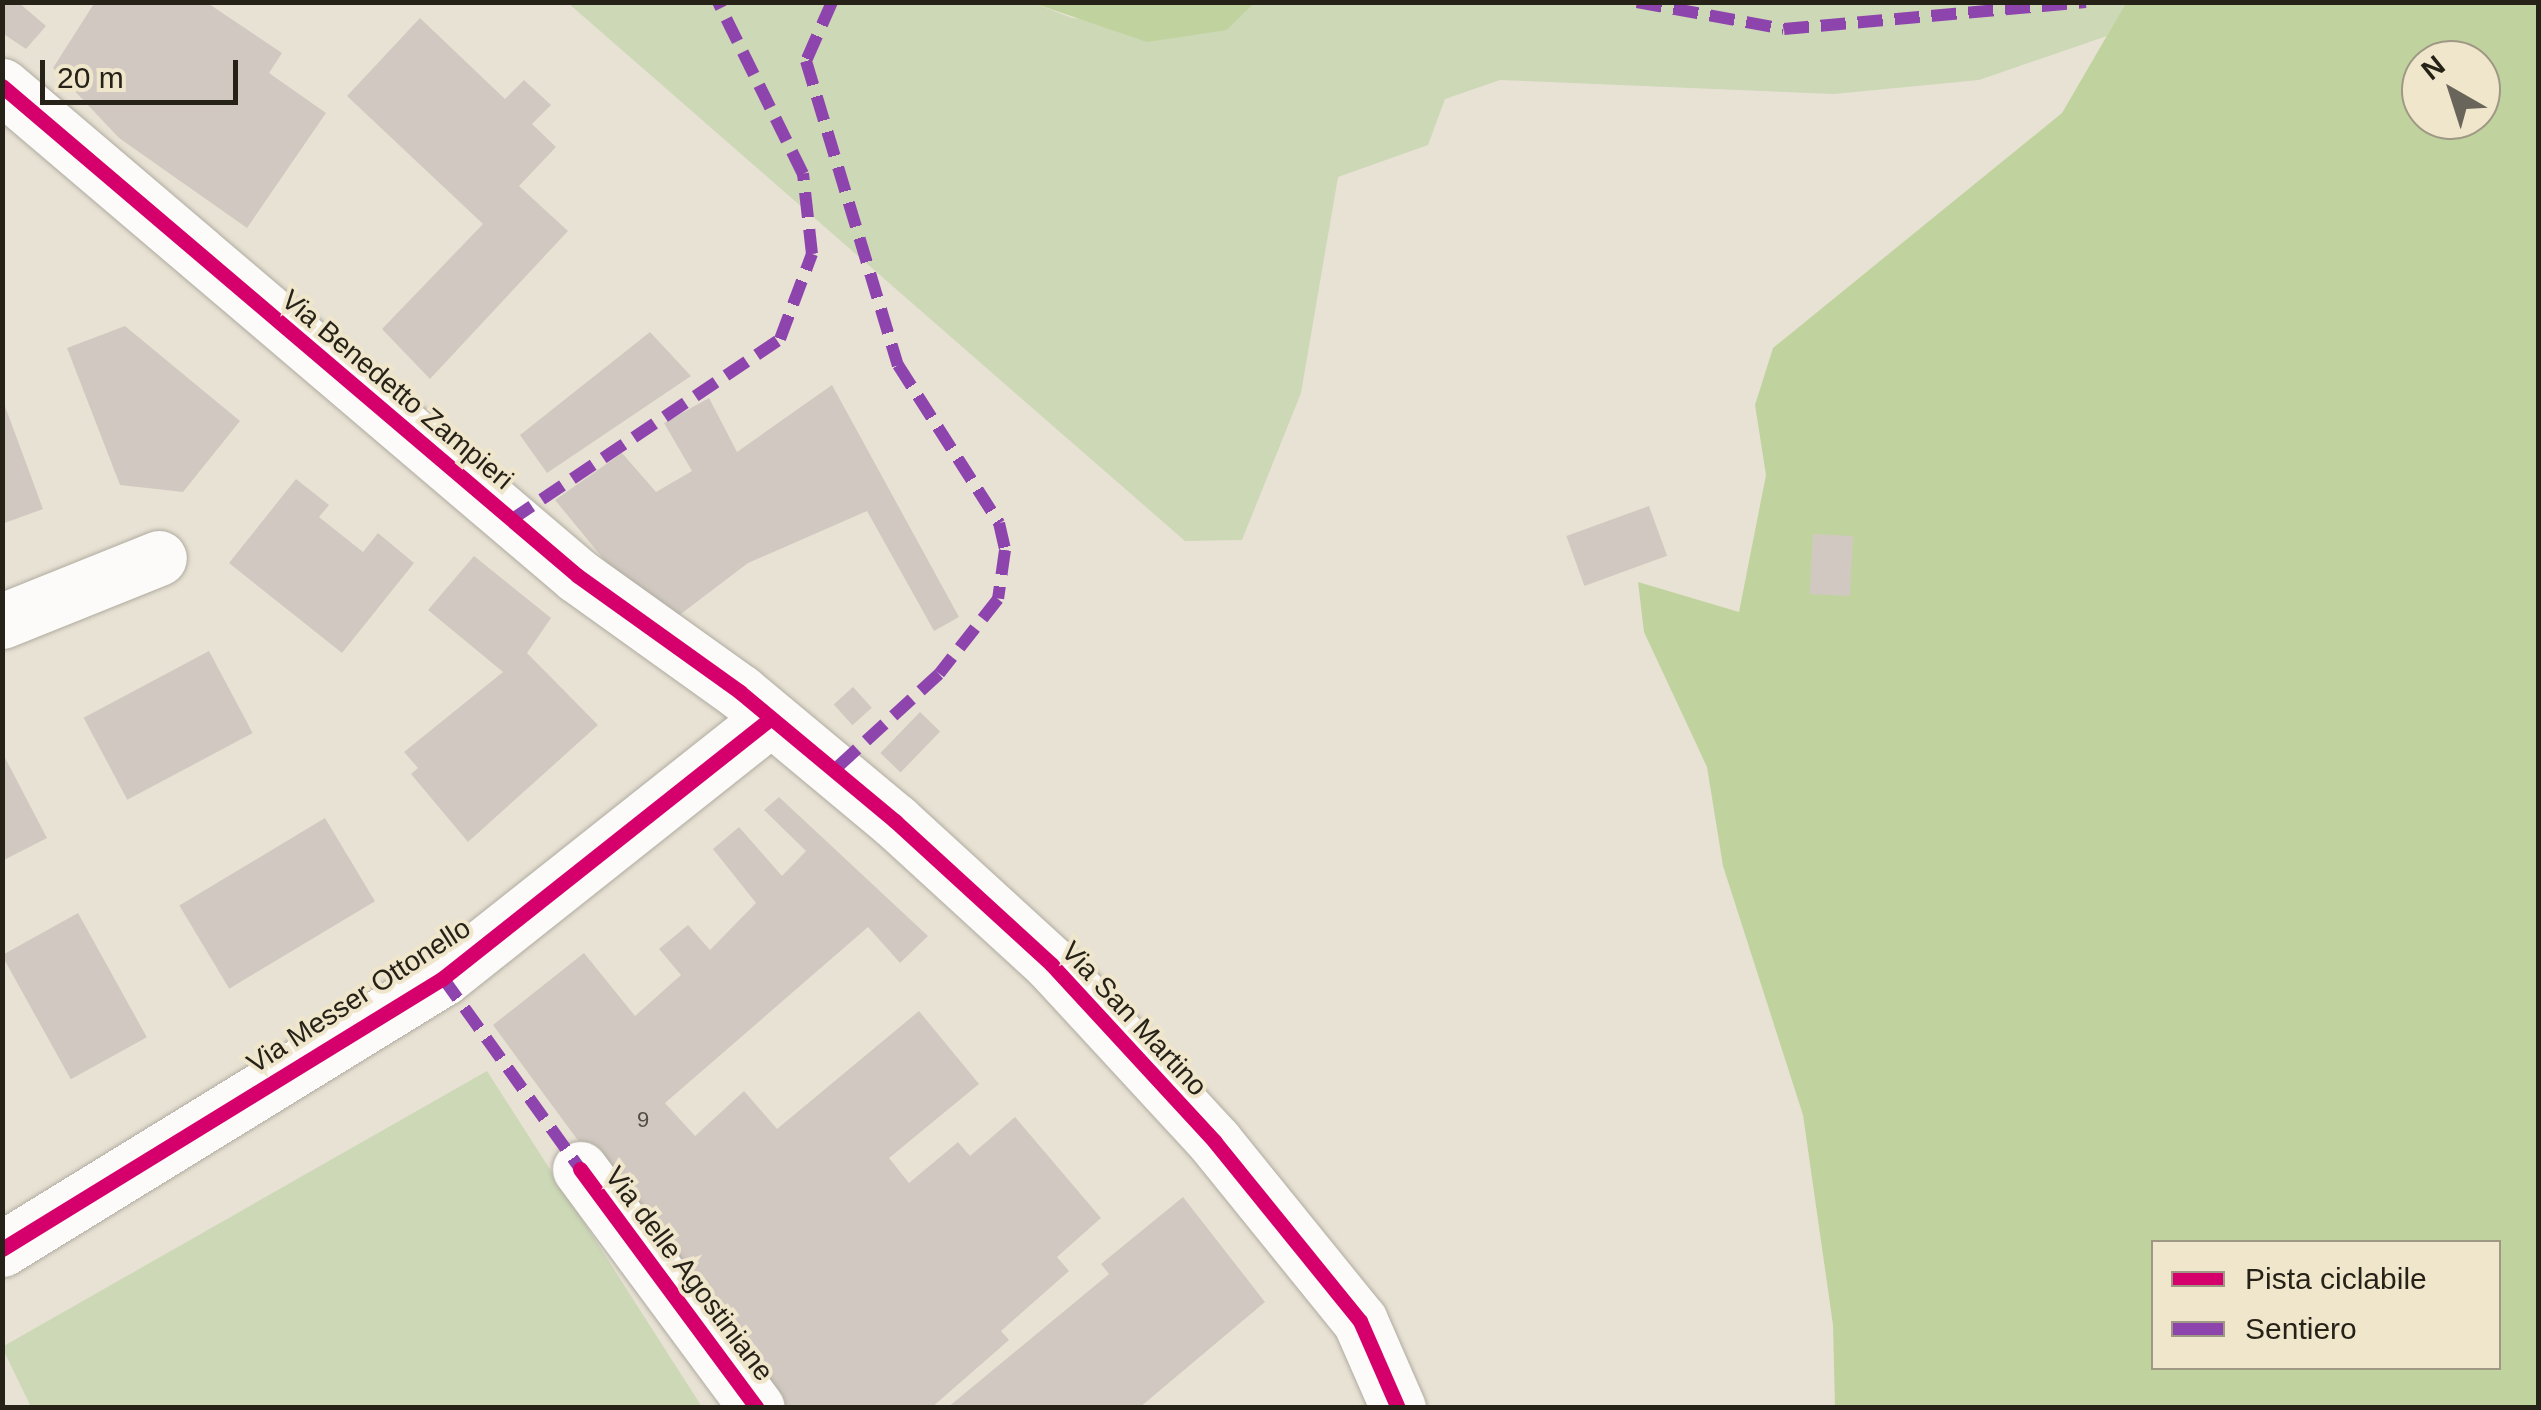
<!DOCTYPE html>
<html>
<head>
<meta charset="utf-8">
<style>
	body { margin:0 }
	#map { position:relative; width:2541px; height:1410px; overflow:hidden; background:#e8e2d4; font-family:Arial,sans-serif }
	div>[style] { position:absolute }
	.green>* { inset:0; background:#ccd8b6 }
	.forest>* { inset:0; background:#c0d39e }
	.building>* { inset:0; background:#d1c9c1; transform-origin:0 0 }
	.roads { filter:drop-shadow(0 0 2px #afaba0) drop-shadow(0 0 2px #afaba0) }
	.minor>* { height:55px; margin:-27.5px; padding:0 27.5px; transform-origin:27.5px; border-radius:27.5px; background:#fcfbf9 }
	.quiet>* { height:12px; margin-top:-6px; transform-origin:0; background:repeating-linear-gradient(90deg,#8e44ad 0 25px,transparent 0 37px) }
	.cycleway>* { height:15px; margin:-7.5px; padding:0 7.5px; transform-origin:7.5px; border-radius:7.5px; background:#d6006c }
	span { translate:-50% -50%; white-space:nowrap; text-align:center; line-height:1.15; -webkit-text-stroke:8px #f0e6cc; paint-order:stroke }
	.number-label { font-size:22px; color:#524e44 }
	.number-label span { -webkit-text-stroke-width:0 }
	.street-label { font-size:28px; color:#262218 }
	.frame { position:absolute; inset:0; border:5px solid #262218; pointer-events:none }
	.legend { position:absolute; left:2151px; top:1240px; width:350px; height:130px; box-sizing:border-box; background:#f0e6cc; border:2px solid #9f9884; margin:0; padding:12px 18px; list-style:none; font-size:30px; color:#262218 }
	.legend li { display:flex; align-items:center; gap:20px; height:50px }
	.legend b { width:50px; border:2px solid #9f9884 }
	.north { position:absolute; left:2401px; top:40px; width:100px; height:100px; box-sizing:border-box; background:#f0e6cc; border:2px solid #9f9884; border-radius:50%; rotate:321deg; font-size:28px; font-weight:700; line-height:40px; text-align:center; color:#262218 }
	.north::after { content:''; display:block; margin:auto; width:35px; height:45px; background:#6a655a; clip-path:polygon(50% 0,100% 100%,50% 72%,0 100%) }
	.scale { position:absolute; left:40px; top:60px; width:198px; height:45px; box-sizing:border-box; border:5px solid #262218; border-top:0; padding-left:12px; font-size:30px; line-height:35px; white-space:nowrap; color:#262218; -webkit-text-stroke:8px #f0e6cc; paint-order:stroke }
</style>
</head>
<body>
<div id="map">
	<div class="green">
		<i style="clip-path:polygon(1254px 2px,2126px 3px,2107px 36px,1979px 80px,1834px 94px,1500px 80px,1445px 99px,1428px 145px,1338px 177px,1301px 393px,1242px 540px,1185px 541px,568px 3px,1033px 3px,1072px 18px,1227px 30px)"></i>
		<i style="clip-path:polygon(487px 1071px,702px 1407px,31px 1407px,2px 1347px)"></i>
	</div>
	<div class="forest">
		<i style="clip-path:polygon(1033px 3px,1254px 2px,1254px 3px,1227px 30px,1147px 42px)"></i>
		<i style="clip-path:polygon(evenodd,2126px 3px,2538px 3px,2538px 1407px,1835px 1407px,1833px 1325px,1803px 1115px,1723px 866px,1707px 767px,1644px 632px,1638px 582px,1739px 612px,1766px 475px,1755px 405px,1773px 348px,2062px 113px,2126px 3px,2421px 60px,2481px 60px,2481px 120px,2421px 120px,2421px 60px,2126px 3px,2154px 1242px,2498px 1242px,2498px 1368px,2154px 1368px,2154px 1242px)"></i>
	</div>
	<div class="building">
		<i style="clip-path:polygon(2px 2px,18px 2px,46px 26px,26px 49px,2px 33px)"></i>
		<i style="clip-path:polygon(95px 2px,206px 2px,282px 53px,269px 73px,326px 113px,247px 228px,119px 138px,53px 68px)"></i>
		<i style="clip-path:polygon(420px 18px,505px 99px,524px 80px,551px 105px,532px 124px,556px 147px,519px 186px,568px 231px,430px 379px,382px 329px,483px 224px,347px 96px)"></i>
		<i style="clip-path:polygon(125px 326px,240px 421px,183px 492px,120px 485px,67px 348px)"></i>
		<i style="clip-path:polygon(650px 332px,691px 376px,547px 473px,520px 435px)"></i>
		<i style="clip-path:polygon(832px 385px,959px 617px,934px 631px,867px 511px,748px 563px,661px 629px,555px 500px,622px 453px,656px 492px,692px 471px,664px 423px,709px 398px,737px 452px)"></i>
		<i style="clip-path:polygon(2px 398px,43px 509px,2px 524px)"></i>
		<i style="clip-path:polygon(296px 479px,329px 505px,319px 517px,363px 552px,378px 533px,414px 563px,342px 653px,229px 563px)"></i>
		<i style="left:1649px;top:506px;width:53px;height:88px;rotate:70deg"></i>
		<i style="left:1813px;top:534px;width:40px;height:60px;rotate:3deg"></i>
		<i style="clip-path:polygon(474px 556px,551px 618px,527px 653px,598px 725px,468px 842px,411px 774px,418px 768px,404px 752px,503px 672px,428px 610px)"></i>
		<i style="left:209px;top:651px;width:93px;height:142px;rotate:62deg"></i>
		<i style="left:853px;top:687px;width:28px;height:26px;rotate:48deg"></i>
		<i style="left:920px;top:712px;width:28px;height:57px;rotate:44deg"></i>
		<i style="clip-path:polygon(2px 752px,47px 838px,2px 861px)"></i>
		<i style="clip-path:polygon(779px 797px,928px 936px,900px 963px,868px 927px,665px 1103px,695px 1136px,744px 1091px,777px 1129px,919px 1011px,979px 1084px,889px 1158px,909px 1183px,958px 1142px,970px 1156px,1015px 1117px,1101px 1218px,1057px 1257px,1069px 1271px,1001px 1331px,1009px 1340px,931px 1408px,781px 1408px,766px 1391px,768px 1366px,613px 1188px,493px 1025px,584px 953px,635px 1016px,681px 975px,659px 949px,688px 925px,710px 950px,756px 903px,713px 849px,739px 827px,782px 876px,806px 851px,764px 810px)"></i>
		<i style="left:325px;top:818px;width:97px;height:170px;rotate:59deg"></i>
		<i style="left:78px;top:913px;width:142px;height:87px;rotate:61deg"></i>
		<i style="clip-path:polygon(1183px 1197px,1265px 1302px,1139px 1408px,947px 1408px,1109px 1274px,1101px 1264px)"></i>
	</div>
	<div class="roads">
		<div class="minor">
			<i style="left:2px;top:86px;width:756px;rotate:40.39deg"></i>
			<i style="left:578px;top:576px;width:199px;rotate:35.6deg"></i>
			<i style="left:740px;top:692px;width:202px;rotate:39.8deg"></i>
			<i style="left:895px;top:821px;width:212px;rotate:42.5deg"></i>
			<i style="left:1051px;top:964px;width:242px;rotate:47.3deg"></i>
			<i style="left:1215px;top:1142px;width:230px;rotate:51deg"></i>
			<i style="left:1360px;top:1321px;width:95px;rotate:66.4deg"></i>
			<i style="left:2px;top:621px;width:169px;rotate:-21.9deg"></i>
			<i style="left:580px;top:1169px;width:297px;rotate:53.5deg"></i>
			<i style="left:2px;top:1249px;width:518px;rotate:-31.57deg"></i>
			<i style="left:443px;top:978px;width:417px;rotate:-38.4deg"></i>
		</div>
	</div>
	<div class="quiet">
		<i style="left:832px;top:2px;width:64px;rotate:113.8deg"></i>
		<i style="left:806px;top:61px;width:318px;rotate:73.2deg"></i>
		<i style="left:898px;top:365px;width:188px;rotate:57.4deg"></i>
		<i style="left:999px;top:523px;width:28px;rotate:77deg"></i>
		<i style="left:1005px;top:550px;width:49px;rotate:98.1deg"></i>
		<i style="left:998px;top:599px;width:95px;rotate:128.2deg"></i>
		<i style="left:939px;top:674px;width:144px;rotate:137.5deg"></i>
		<i style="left:1637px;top:2px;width:149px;rotate:10.4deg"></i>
		<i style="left:1784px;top:29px;width:303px;rotate:-5.1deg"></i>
		<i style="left:511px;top:520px;width:324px;rotate:-33.9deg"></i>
		<i style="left:780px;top:339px;width:91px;rotate:-69.4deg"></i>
		<i style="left:812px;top:254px;width:81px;rotate:-96.4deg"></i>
		<i style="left:803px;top:174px;width:192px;rotate:-116.3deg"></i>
		<i style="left:443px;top:978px;width:235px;rotate:54.3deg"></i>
	</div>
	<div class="cycleway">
		<i style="left:2px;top:86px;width:756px;rotate:40.39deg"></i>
		<i style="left:578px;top:576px;width:199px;rotate:35.6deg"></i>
		<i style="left:740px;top:692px;width:202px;rotate:39.8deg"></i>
		<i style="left:895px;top:821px;width:212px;rotate:42.5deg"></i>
		<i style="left:1051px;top:964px;width:242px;rotate:47.3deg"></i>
		<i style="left:1215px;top:1142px;width:230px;rotate:51deg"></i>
		<i style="left:1360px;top:1321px;width:95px;rotate:66.4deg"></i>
		<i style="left:580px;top:1169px;width:297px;rotate:53.5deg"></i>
		<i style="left:2px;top:1249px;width:518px;rotate:-31.57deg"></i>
		<i style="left:443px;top:978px;width:417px;rotate:-38.4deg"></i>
	</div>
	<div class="number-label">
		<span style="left:643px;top:1120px">9</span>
	</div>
	<div class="street-label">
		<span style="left:397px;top:390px;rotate:40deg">Via Benedetto Zampieri</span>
		<span style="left:359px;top:996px;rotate:-33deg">Via Messer Ottonello</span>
		<span style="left:1134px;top:1019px;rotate:47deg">Via San Martino</span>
		<span style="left:689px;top:1274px;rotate:53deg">Via delle Agostiniane</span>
	</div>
	<div class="frame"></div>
	<ul class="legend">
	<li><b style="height:12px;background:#d6006c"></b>Pista ciclabile</li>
	<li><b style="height:12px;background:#8e44ad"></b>Sentiero</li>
	</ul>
	<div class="north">N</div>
	<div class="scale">20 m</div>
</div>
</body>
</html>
